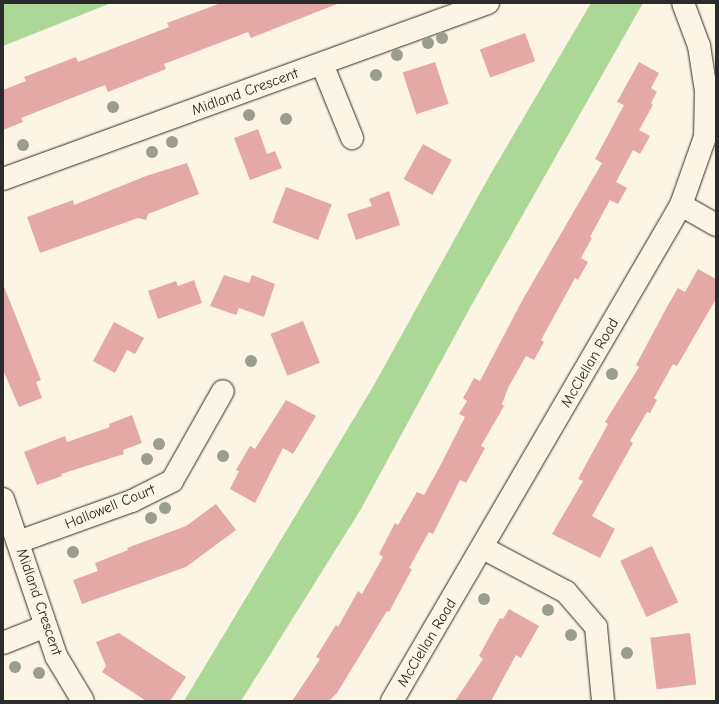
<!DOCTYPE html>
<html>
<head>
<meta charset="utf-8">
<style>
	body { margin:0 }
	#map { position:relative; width:719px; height:704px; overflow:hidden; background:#fcf5e5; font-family:"Comic Neue",sans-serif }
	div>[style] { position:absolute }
	.green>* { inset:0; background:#abd896 }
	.building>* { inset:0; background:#e4a9a6; transform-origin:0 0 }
	.roads { filter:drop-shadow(0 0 1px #2b2b2b) drop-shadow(0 0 1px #2b2b2b) }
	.minor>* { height:22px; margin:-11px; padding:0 11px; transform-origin:11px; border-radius:11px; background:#fcf5e5 }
	.trees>* { width:12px; height:12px; margin:-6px; border-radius:50%; background:#9b9e8e }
	span { translate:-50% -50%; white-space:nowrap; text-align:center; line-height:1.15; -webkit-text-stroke:4px #fcf5e5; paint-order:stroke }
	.street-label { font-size:15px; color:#2b2b2b }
	.frame { position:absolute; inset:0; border:4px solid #2b2b2b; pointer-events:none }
</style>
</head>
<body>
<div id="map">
	<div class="green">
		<i style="clip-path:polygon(3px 3px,111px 3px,3px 46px)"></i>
		<i style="clip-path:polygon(591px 3px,643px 3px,471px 306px,361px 509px,241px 701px,184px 701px,374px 385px,490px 175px)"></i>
	</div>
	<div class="building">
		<i style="clip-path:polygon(221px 3px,337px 4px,251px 38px,248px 32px,164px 64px,166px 69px,108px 92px,105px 85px,21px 118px,23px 122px,3px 130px,3px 90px,26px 81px,24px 77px,76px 57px,78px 62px,169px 27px,167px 23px)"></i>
		<i style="left:525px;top:33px;width:30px;height:48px;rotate:70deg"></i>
		<i style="left:435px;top:62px;width:44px;height:34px;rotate:72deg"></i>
		<i style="clip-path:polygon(639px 62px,659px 73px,651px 88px,657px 92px,651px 103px,653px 105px,639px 130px,650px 136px,640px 154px,633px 150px,616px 182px,627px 188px,618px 204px,610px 200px,590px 237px,592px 238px,581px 258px,588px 262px,578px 280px,575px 278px,541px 340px,544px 342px,534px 360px,526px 356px,508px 388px,502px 404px,504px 406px,481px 446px,485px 448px,466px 483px,460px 480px,433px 534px,429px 532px,409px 568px,412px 569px,389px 612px,387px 611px,337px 693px,329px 701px,292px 701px,320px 659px,316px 657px,336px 625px,338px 627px,358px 591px,362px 594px,383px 557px,379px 554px,395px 523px,398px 525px,417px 492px,424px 495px,439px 468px,465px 417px,459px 414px,467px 401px,463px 398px,474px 378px,480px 381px,523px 299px,602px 163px,595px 159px,624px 105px,617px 102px)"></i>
		<i style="clip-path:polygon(258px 129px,267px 154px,275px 151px,282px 168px,250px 180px,234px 138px)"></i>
		<i style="left:423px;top:144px;width:33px;height:40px;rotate:29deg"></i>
		<i style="clip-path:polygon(187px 163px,199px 194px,148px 214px,146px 220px,138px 218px,40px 253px,27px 217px,73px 200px,74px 205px,146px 176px)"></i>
		<i style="left:286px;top:187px;width:49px;height:38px;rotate:21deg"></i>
		<i style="clip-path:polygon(389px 191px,400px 225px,356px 240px,347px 214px,372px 206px,369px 199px)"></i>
		<i style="clip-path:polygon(698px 269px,716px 279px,716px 299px,677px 366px,673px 364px,654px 398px,657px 400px,650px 413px,647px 412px,630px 441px,633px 443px,592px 516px,615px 529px,600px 558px,552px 534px,583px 481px,578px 479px,608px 424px,605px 422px,639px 367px,636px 365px,668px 305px,678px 288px,685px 292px)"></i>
		<i style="clip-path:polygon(224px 275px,249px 283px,252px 275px,275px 284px,264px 317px,239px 308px,236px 315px,210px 306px)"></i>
		<i style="clip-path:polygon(194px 280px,202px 303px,158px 319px,148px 291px,176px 281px,178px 286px)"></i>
		<i style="clip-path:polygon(3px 284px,41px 380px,36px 382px,42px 398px,19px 407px,3px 370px)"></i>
		<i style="left:303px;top:321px;width:45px;height:35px;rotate:68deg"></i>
		<i style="clip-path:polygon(114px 322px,144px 338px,135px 354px,127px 350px,115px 373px,93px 361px)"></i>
		<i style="clip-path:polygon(286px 400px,316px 416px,293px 454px,283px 448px,255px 503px,230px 489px,239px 471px,236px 470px,250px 446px,255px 449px)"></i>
		<i style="clip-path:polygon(132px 415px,142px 443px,123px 450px,124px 454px,61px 474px,62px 476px,37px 485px,24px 452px,65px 436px,67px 442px,110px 427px,109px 424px)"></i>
		<i style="clip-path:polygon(216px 504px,236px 530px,186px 567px,82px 604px,73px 580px,98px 571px,95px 563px,128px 550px,127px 548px,186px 526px)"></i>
		<i style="left:652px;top:546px;width:62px;height:35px;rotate:65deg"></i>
		<i style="clip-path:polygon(509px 609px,539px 626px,521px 658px,516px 655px,491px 701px,455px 701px,483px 659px,479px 656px,500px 618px,503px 619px)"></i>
		<i style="clip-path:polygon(119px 633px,186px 677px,170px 701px,146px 701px,102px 672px,106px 666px,96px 642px)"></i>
		<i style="left:690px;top:633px;width:52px;height:40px;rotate:83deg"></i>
	</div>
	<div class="roads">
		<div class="minor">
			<i style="left:322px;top:64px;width:80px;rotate:67.9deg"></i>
			<i style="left:3px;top:179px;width:516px;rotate:-19.95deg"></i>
			<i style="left:681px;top:205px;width:40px;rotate:29.7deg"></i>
			<i style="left:3px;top:499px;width:166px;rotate:71.3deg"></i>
			<i style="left:56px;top:656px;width:52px;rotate:59deg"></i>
			<i style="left:18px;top:542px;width:121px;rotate:-19.8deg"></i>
			<i style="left:132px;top:501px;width:45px;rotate:-26.6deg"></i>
			<i style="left:172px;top:481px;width:103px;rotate:-60.5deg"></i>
			<i style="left:483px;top:548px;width:94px;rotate:27.9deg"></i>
			<i style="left:566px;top:592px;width:46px;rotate:49.4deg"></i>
			<i style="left:596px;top:627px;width:74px;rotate:84.6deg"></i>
			<i style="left:3px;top:643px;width:46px;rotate:-21.6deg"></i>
			<i style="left:392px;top:701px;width:574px;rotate:-59.77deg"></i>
			<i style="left:681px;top:205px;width:72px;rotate:-70.6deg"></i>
			<i style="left:705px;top:137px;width:46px;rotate:-88.8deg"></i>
			<i style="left:706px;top:91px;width:46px;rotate:-98.8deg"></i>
			<i style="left:699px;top:46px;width:46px;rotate:-110.4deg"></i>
		</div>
	</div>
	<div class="trees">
		<i style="left:442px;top:38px"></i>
		<i style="left:428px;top:43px"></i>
		<i style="left:397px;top:55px"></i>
		<i style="left:376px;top:75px"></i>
		<i style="left:113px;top:107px"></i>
		<i style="left:249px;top:115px"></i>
		<i style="left:286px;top:119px"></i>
		<i style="left:172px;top:142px"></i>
		<i style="left:23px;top:145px"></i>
		<i style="left:152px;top:152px"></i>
		<i style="left:251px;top:361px"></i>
		<i style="left:612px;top:374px"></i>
		<i style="left:159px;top:444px"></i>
		<i style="left:223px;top:456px"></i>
		<i style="left:147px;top:459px"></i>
		<i style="left:165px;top:508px"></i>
		<i style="left:151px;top:518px"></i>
		<i style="left:73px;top:552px"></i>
		<i style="left:484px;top:599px"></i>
		<i style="left:548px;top:610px"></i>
		<i style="left:571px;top:635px"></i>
		<i style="left:627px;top:653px"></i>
		<i style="left:15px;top:667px"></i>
		<i style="left:39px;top:673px"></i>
	</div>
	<div class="street-label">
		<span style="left:245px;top:92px;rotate:-20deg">Midland Crescent</span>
		<span style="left:590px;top:363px;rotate:-60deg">McClellan Road</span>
		<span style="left:110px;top:507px;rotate:-22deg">Hallowell Court</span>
		<span style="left:39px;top:602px;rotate:71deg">Midland Crescent</span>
		<span style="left:427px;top:643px;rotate:-59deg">McClellan Road</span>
	</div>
	<div class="frame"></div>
</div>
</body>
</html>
